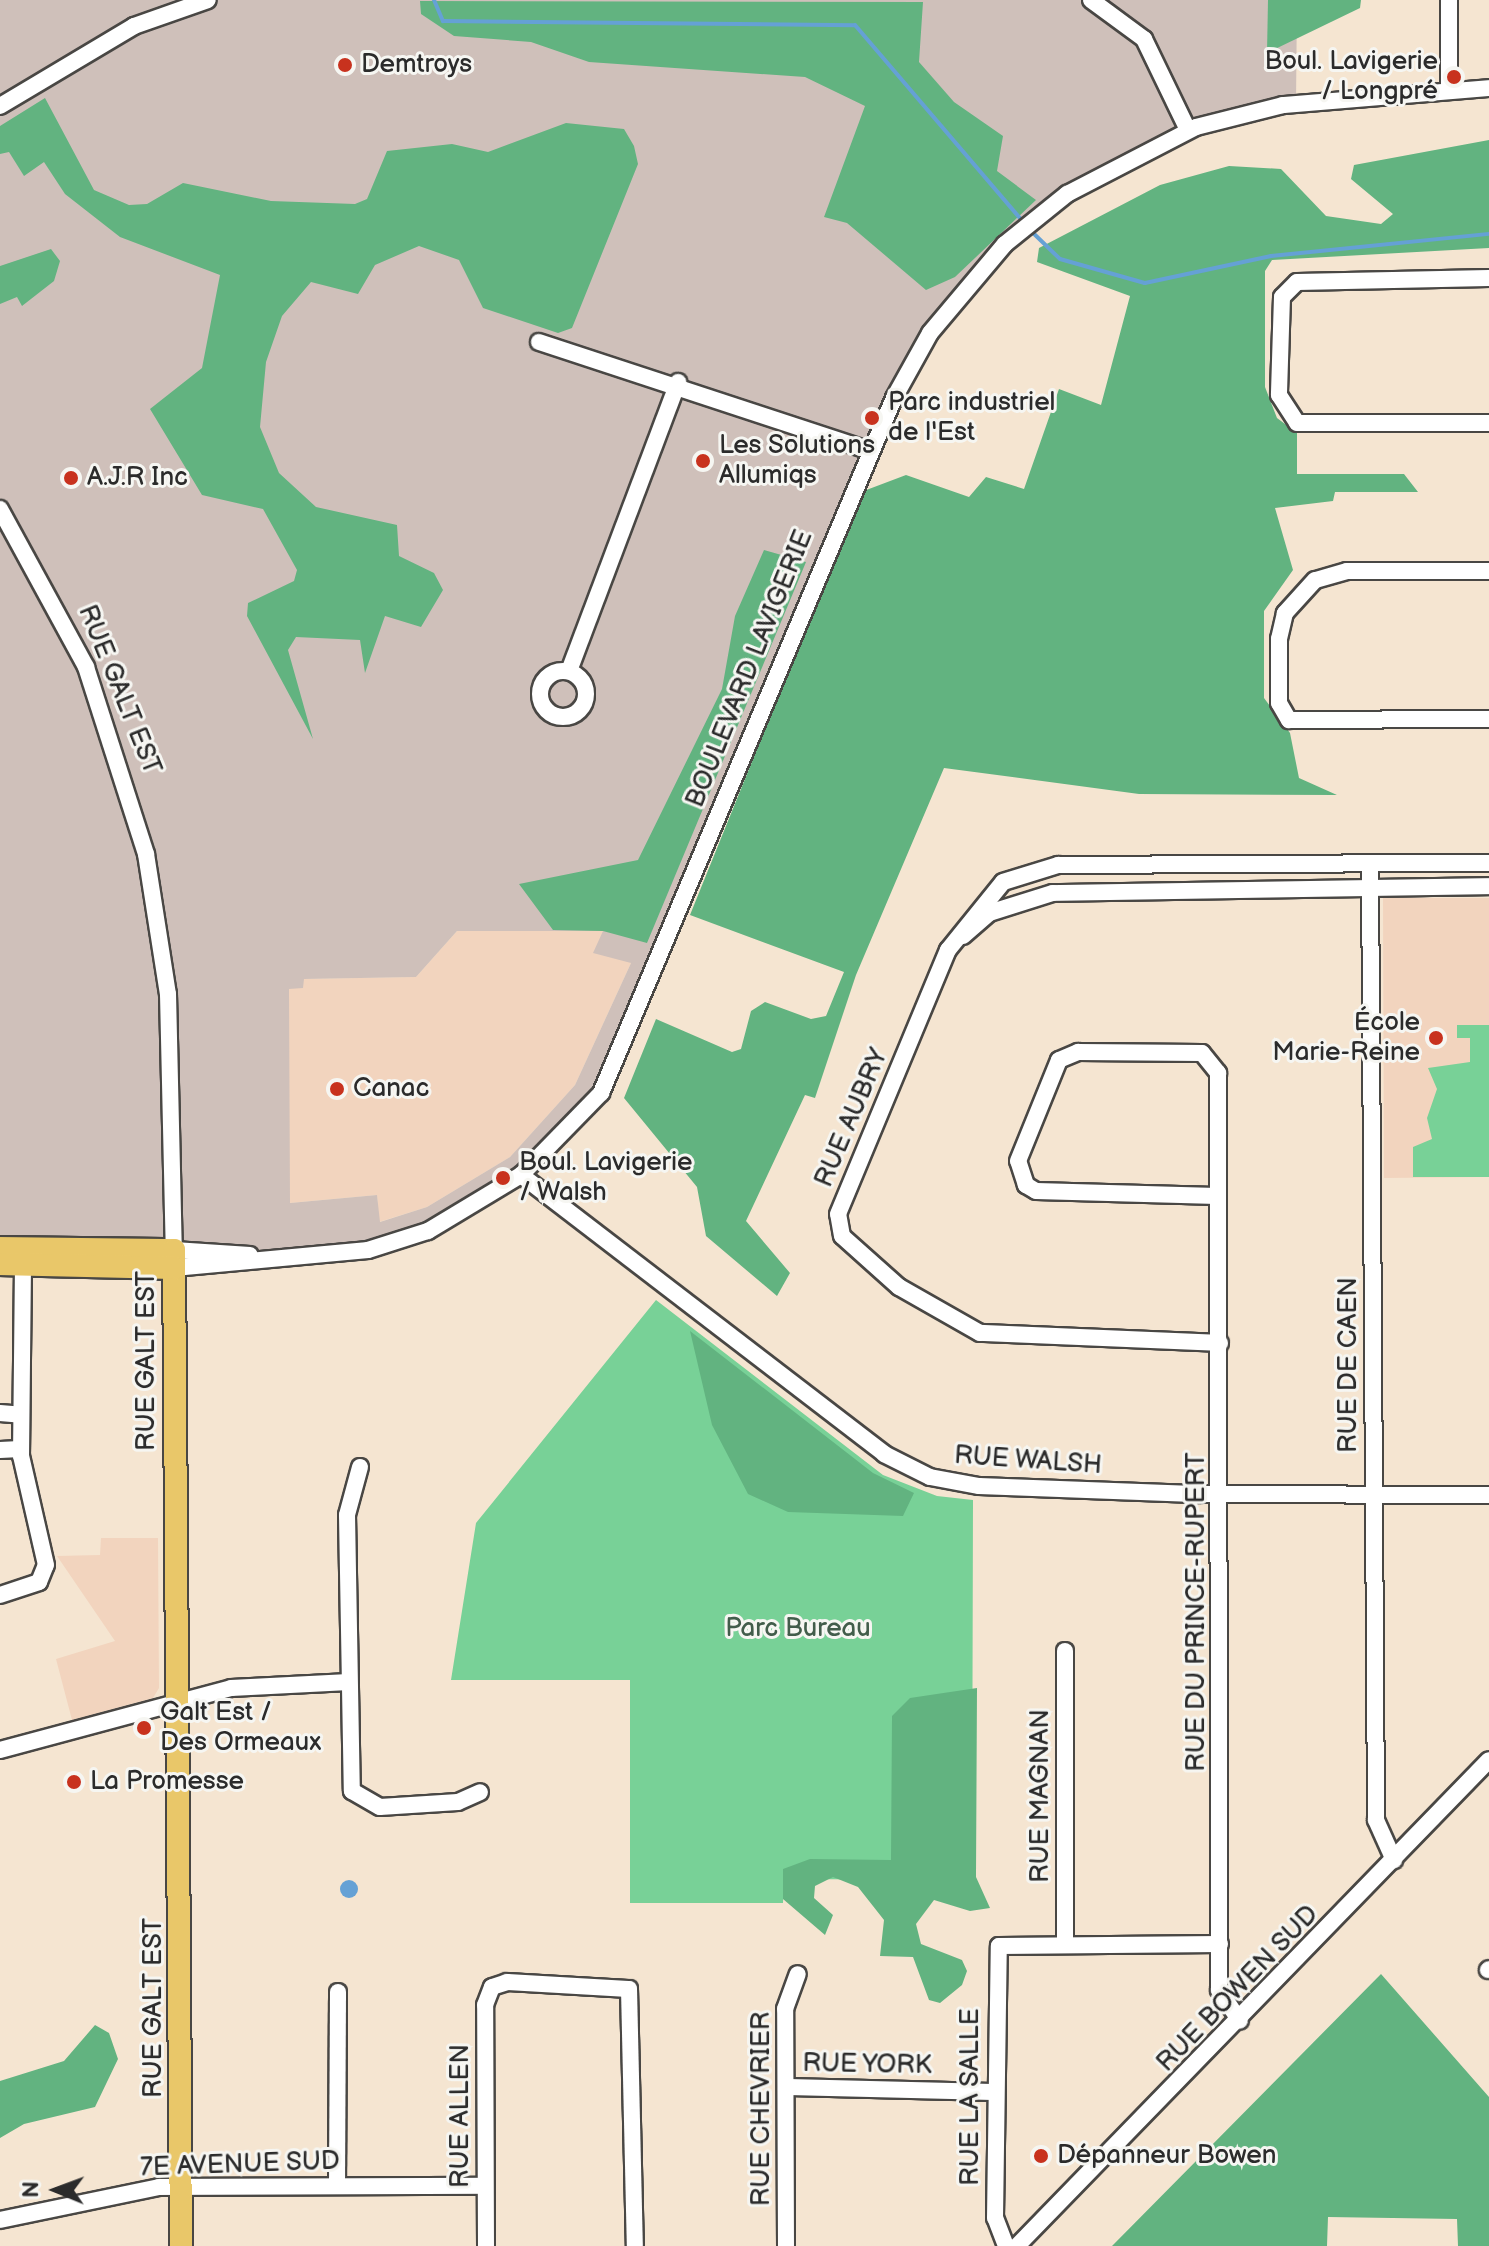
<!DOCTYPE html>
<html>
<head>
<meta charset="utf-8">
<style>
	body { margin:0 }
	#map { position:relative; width:1489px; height:2246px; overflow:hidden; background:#f5e5d1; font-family:"Balsamiq Sans",sans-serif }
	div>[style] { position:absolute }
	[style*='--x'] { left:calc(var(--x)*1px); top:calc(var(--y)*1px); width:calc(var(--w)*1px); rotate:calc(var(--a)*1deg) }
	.built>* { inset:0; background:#f2d4be }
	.industrial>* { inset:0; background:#cfc0ba }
	.green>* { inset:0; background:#78d197 }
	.forest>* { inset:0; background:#62b380 }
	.water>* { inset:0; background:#65a1d5 }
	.round { border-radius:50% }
	.stream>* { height:4px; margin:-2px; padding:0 2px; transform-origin:2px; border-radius:2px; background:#65a1d5 }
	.roads { filter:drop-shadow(2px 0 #494744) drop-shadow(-2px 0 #494744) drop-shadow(0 2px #494744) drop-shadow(0 -2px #494744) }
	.minor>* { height:16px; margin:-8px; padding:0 8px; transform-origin:8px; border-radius:8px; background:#fff }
	.minor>.ring { margin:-8px; padding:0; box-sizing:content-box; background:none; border:16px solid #fff; border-radius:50% }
	.major>* { height:22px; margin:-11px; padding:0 11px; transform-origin:11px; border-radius:11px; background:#e9c769 }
	.dots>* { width:22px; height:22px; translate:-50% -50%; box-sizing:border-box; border:4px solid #f6f6f2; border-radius:50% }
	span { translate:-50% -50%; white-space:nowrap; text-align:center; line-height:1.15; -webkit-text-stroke:6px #f6f6f2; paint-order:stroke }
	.poi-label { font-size:26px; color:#2b2b2b }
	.right { translate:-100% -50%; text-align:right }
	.left { translate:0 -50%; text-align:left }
	.street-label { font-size:26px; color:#2b2b2b }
	.park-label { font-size:26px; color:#425d4b }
	.north { position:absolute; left:16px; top:2150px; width:80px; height:80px; -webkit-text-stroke:6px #f6f6f2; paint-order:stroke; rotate:271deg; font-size:22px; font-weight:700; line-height:32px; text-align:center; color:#2b2b2b }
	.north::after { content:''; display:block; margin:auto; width:28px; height:36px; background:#2b2b2b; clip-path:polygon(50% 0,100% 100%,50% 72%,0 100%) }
</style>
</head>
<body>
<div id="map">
	<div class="built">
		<div style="clip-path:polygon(1383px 898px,1489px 898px,1489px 1177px,1384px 1178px)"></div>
		<div style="clip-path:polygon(457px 931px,603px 931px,631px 963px,575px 1085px,510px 1157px,427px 1207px,379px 1222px,377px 1195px,289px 1203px,289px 988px,303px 988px,303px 979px,416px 977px)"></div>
		<div style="clip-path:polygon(101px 1538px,158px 1538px,159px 1688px,153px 1698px,72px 1720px,56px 1659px,115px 1641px,57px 1556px,100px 1555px)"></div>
	</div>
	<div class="industrial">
		<div style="clip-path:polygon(evenodd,0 0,1297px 0,1296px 104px,1219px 120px,1049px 207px,930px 333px,632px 1035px,558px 1143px,397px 1242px,205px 1259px,0 1258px,0 0,457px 931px,603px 931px,593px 953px,631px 963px,575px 1085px,510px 1157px,427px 1207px,380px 1222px,377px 1195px,290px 1203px,289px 989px,303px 988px,304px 979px,416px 977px,457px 931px)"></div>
	</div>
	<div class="green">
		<div style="clip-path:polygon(1457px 1025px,1489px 1025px,1489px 1177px,1413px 1177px,1413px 1147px,1432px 1139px,1427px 1118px,1437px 1089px,1428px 1068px,1470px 1062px,1470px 1038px,1457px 1038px)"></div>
		<div style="clip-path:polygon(656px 1300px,883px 1475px,937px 1496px,973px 1500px,972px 1880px,784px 1879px,783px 1903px,630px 1903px,630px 1680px,451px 1680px,476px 1523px)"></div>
	</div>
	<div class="forest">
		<div style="clip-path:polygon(1268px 0,1361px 0,1360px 8px,1267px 53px)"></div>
		<div style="clip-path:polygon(420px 1px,923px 2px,919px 62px,954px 102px,1003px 136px,997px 171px,1036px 200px,955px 277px,926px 290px,847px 223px,824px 217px,865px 106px,805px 77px,589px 62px,531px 42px,454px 36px,421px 14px)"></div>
		<div style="clip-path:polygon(45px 98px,94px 190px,129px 205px,147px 204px,183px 183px,271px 201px,355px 204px,367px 199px,387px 151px,452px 144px,488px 152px,566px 123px,624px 129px,634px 146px,638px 164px,572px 328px,558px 333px,483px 308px,459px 260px,419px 246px,375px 265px,358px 294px,311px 282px,282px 316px,266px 362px,260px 427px,279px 473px,316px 507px,397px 525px,399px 556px,434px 573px,443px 590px,421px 627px,385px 616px,365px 673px,360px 640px,296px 637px,288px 650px,313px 739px,247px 616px,248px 603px,294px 581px,297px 570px,263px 509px,202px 495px,150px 409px,202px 368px,220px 275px,120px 237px,65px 194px,44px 162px,24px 176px,9px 152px,0 154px,0 126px)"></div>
		<div style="clip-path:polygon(1489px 140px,1489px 248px,1272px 260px,1265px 271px,1265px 387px,1277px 418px,1297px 433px,1297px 474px,1404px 474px,1418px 492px,1335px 492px,1333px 501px,1275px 508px,1293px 570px,1264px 611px,1264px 698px,1290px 733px,1299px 778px,1337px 795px,1139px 794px,944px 768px,856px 975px,815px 1098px,805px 1095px,746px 1221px,790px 1273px,777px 1296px,706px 1236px,697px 1187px,624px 1098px,656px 1019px,732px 1052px,741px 1049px,751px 1011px,765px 1002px,811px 1019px,826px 1016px,844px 972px,690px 915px,861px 492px,906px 475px,969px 497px,986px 477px,1024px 489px,1059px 389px,1101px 405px,1130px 296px,1037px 262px,1039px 248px,1160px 185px,1229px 166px,1281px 169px,1326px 216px,1381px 224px,1393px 214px,1351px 179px,1354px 165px)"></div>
		<div style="clip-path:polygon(51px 249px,60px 261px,54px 281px,22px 306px,17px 297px,0 304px,0 266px)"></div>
		<div style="clip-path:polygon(764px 550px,806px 562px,647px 943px,603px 931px,553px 930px,519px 884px,638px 860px,722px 689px,735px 616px)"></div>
		<div style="clip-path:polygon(690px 1331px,873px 1473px,914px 1493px,903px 1516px,788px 1512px,748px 1494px,712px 1425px)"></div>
		<div style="clip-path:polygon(977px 1688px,976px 1877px,990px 1908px,970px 1911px,934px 1900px,916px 1924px,921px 1944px,962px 1960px,967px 1971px,962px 1985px,940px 2003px,929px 2000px,913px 1957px,880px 1956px,884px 1920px,858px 1887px,833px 1877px,815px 1886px,814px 1898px,833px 1915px,825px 1935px,783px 1899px,783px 1869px,810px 1859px,891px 1860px,892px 1716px,910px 1698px)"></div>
		<div style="clip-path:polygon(1381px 1974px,1489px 2097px,1489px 2246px,1458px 2246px,1457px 2219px,1328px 2217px,1327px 2246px,1112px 2246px)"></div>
		<div style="clip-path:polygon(95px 2025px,109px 2033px,118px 2059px,95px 2107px,24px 2124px,0 2138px,0 2081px,64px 2061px)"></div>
	</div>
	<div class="water">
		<div class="round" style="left:340px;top:1880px;width:18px;height:18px"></div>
	</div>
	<div class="stream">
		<div style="--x:434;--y:0;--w:23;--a:67"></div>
		<div style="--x:443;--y:21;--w:412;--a:0.6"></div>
		<div style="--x:855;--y:25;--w:259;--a:49.5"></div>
		<div style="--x:1029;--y:229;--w:43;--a:44.1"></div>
		<div style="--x:1060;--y:259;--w:88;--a:15.8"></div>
		<div style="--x:1145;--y:283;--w:129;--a:-12.1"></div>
		<div style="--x:1271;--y:256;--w:219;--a:-5.8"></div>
	</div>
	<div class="roads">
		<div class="minor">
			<div style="--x:1091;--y:0;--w:66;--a:36.3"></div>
			<div style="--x:1144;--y:39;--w:101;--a:64.2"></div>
			<div style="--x:1449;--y:0;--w:91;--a:90"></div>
			<div style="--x:0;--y:106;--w:156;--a:-30.8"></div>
			<div style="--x:134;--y:26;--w:78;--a:-19.4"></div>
			<div style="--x:1489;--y:278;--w:192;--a:178.8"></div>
			<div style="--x:1297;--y:282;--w:21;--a:135"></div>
			<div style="--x:1282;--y:297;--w:98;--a:91.8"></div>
			<div style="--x:1279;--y:395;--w:33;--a:57"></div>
			<div style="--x:1297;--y:423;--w:192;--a:0"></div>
			<div style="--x:539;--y:342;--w:348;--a:18.2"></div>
			<div style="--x:0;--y:509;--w:180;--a:61.4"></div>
			<div style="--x:86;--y:667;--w:196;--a:72.2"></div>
			<div style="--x:146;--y:854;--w:142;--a:81.1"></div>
			<div style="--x:168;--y:994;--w:256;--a:88.7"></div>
			<div style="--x:174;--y:1250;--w:76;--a:3.8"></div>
			<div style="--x:1489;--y:571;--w:142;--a:180"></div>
			<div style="--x:1347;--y:571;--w:33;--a:164"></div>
			<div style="--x:1315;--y:580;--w:45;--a:132.3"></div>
			<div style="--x:1285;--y:613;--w:27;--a:103"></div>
			<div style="--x:1279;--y:639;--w:64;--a:90"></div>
			<div style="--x:1279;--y:703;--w:20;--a:60"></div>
			<div style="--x:1289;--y:720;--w:200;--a:-0.3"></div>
			<div style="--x:569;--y:671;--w:309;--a:-69.3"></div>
			<div class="ring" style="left:540px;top:671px;width:30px;height:30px"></div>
			<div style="--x:1370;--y:864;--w:956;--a:89.64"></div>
			<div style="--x:1376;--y:1820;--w:44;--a:65.8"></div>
			<div style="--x:963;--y:936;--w:35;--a:-41"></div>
			<div style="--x:989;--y:913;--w:67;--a:-17.4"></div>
			<div style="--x:1053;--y:893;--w:436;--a:-0.9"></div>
			<div style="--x:521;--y:1175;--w:458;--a:37.5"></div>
			<div style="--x:884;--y:1454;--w:51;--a:26.6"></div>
			<div style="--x:930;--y:1477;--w:50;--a:10.4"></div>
			<div style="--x:979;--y:1486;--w:222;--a:2.1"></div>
			<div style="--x:1201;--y:1494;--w:288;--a:0.2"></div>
			<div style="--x:1217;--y:1196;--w:181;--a:-178.4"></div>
			<div style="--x:1036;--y:1191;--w:12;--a:-149"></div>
			<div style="--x:1026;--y:1185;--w:25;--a:-108"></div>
			<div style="--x:1018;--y:1161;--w:109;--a:-67.9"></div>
			<div style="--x:1059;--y:1060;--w:21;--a:-23"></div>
			<div style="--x:1078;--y:1052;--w:124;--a:0.5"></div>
			<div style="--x:1202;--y:1053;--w:26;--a:51"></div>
			<div style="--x:1218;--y:1073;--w:917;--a:89.94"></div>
			<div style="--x:1219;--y:1990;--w:37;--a:56"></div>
			<div style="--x:174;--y:1268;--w:195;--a:-5.3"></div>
			<div style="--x:368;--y:1250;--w:63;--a:-17.6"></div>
			<div style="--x:428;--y:1231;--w:109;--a:-31.1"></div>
			<div style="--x:521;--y:1175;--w:115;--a:-45.7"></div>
			<div style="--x:601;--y:1093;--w:754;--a:-67.14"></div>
			<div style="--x:894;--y:398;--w:74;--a:-61"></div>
			<div style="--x:930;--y:333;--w:116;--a:-49.9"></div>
			<div style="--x:1005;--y:244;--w:80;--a:-38.9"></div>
			<div style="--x:1067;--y:194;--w:145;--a:-27.4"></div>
			<div style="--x:1196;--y:127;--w:90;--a:-14.2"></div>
			<div style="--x:1283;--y:105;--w:207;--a:-4.7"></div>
			<div style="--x:1220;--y:1343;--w:240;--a:-177.6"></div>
			<div style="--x:980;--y:1333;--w:93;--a:-150.4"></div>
			<div style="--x:899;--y:1287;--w:76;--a:-138.2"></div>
			<div style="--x:842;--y:1236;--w:22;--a:-100"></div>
			<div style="--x:838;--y:1214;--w:286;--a:-67.4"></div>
			<div style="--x:948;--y:950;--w:87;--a:-51"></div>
			<div style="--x:1003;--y:882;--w:58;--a:-17.2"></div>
			<div style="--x:1058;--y:865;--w:431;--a:-0.3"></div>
			<div style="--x:0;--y:1413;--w:21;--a:5"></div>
			<div style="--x:0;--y:1450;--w:20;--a:-3"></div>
			<div style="--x:360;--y:1467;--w:50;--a:105.2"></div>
			<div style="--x:347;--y:1515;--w:276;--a:89"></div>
			<div style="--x:352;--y:1791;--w:32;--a:30"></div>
			<div style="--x:380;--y:1807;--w:78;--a:-3.7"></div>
			<div style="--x:458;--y:1802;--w:24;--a:-24"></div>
			<div style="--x:0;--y:1595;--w:41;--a:-18.4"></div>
			<div style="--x:39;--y:1582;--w:18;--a:-68"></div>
			<div style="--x:46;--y:1565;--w:112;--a:-102.9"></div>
			<div style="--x:21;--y:1456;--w:201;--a:-89.4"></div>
			<div style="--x:0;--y:1750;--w:239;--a:-15"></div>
			<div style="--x:231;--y:1688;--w:118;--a:-2.9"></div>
			<div style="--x:1065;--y:1942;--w:291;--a:-90"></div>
			<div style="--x:1488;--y:1970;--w:1;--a:-45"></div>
			<div style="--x:786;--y:2087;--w:209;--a:1.4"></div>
			<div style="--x:337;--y:2186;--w:194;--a:-89.7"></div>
			<div style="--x:0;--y:2220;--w:162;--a:-11.7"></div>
			<div style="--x:159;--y:2187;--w:326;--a:-0.2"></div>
			<div style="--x:486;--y:2246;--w:241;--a:-90.2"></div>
			<div style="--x:485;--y:2005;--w:19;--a:-69"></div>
			<div style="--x:492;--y:1987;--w:16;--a:-18"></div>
			<div style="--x:507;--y:1982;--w:122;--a:3.3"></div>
			<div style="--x:629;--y:1989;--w:257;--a:88.7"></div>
			<div style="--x:786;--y:2246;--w:237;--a:-90.2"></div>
			<div style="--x:785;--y:2009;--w:37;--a:-70"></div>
			<div style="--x:1006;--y:2246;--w:30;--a:-111"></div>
			<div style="--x:995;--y:2218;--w:272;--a:-89.2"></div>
			<div style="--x:999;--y:1946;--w:221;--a:-0.5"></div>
			<div style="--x:1017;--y:2246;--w:677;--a:-45.84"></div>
		</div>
		<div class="major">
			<div style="--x:0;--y:1248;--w:174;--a:0.7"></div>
			<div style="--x:174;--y:1250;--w:996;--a:89.6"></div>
			<div style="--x:0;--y:1264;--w:174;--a:1.3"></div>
		</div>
	</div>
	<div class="dots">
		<div style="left:345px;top:65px;background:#c8321e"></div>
		<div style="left:1454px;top:77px;background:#c8321e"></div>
		<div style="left:872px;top:418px;background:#c8321e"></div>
		<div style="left:703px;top:461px;background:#c8321e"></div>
		<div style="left:71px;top:478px;background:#c8321e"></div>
		<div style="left:1436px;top:1038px;background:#c8321e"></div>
		<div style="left:337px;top:1089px;background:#c8321e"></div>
		<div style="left:503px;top:1178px;background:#c8321e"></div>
		<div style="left:144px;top:1728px;background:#c8321e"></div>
		<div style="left:74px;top:1782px;background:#c8321e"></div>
		<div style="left:1041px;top:2156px;background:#c8321e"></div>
	</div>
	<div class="poi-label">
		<span class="right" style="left:1438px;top:77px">Boul. Lavigerie<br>/ Longpré</span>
		<span class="left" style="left:361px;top:65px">Demtroys</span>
		<span class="left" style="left:888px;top:418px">Parc industriel<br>de l'Est</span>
		<span class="left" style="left:719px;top:461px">Les Solutions<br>Allumiqs</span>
		<span class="left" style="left:87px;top:478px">A.J.R Inc</span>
		<span class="right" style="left:1420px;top:1038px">École<br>Marie-Reine</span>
		<span class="left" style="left:353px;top:1089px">Canac</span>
		<span class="left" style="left:519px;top:1178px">Boul. Lavigerie<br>/ Walsh</span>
		<span class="left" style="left:160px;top:1728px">Galt Est /<br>Des Ormeaux</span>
		<span class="left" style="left:90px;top:1782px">La Promesse</span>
		<span class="left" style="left:1057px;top:2156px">Dépanneur Bowen</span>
	</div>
	<div class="street-label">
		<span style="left:750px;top:669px;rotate:-68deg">BOULEVARD LAVIGERIE</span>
		<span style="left:119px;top:690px;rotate:68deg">RUE GALT EST</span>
		<span style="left:852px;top:1118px;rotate:-67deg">RUE AUBRY</span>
		<span style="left:147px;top:1361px;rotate:-90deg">RUE GALT EST</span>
		<span style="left:1349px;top:1365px;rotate:-90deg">RUE DE CAEN</span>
		<span style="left:1028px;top:1461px;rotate:4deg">RUE WALSH</span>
		<span style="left:1197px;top:1612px;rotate:-90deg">RUE DU PRINCE-RUPERT</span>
		<span style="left:1041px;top:1796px;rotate:-90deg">RUE MAGNAN</span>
		<span style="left:1238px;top:1989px;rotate:-46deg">RUE BOWEN SUD</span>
		<span style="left:154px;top:2008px;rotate:-90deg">RUE GALT EST</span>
		<span style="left:867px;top:2065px;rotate:1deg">RUE YORK</span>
		<span style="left:971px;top:2097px;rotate:-90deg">RUE LA SALLE</span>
		<span style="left:762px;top:2109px;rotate:-90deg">RUE CHEVRIER</span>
		<span style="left:461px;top:2116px;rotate:-90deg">RUE ALLEN</span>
		<span style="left:240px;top:2165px;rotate:-2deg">7E AVENUE SUD</span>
	</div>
	<div class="park-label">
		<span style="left:798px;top:1629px">Parc Bureau</span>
	</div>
	<div class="north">N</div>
</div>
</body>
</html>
